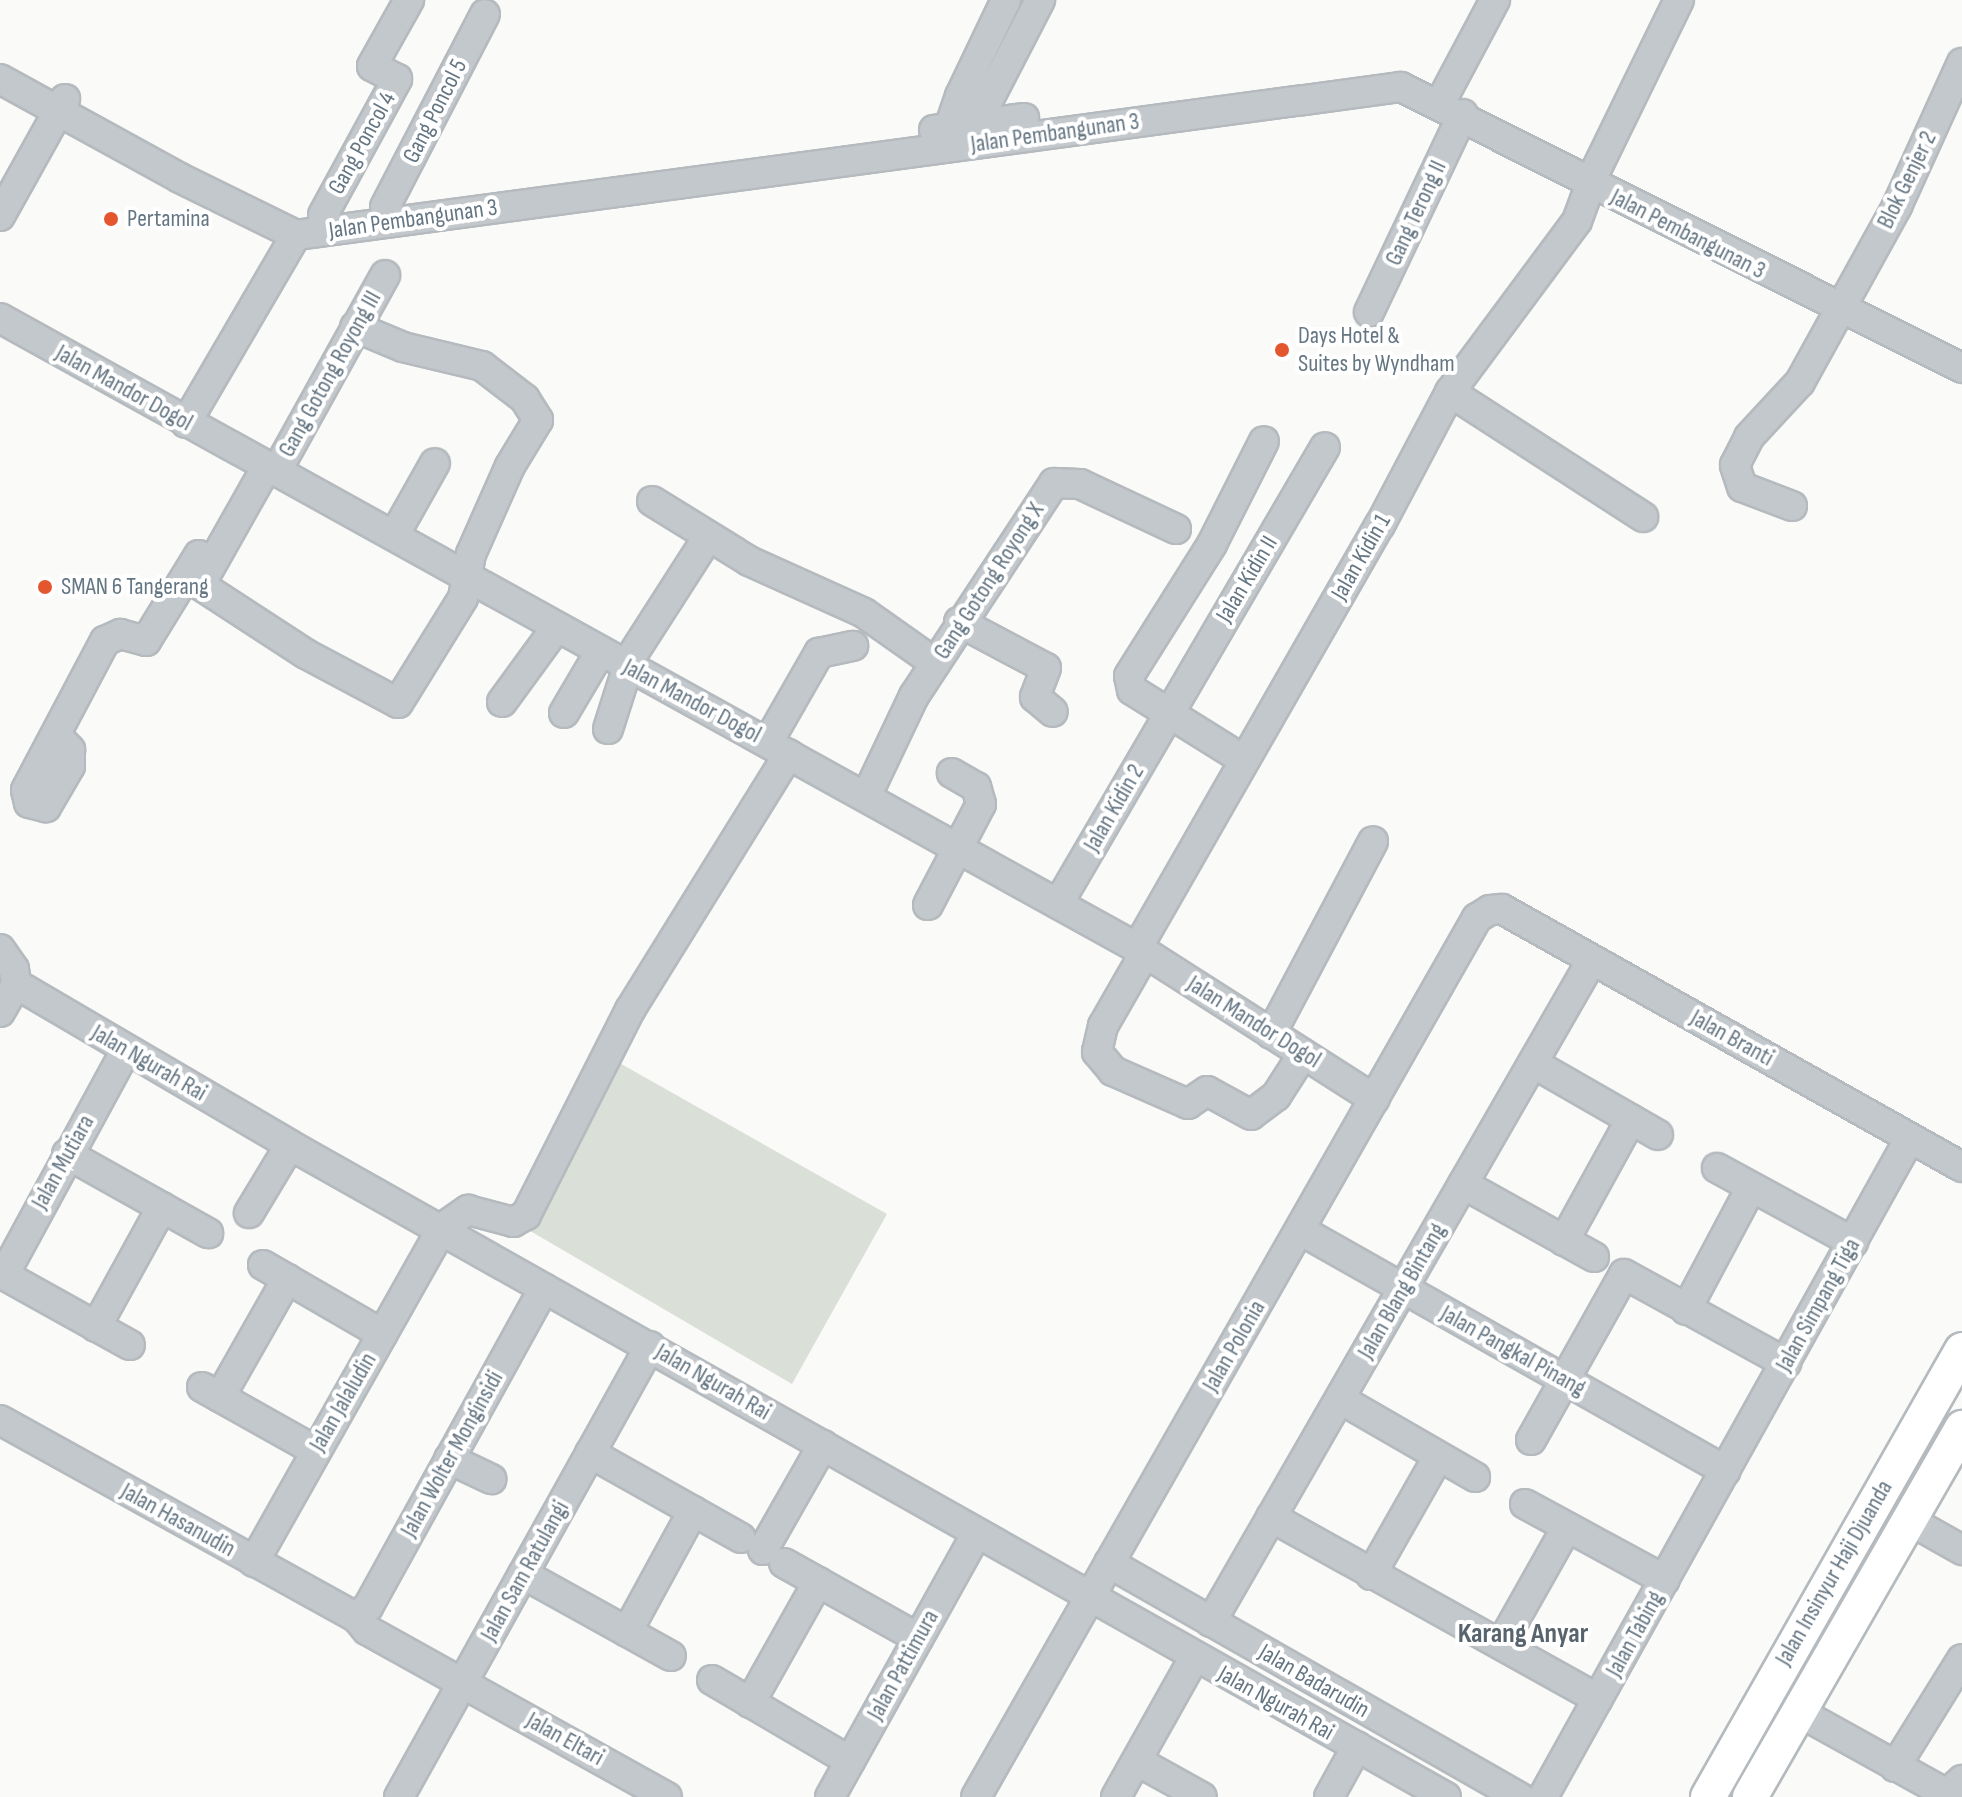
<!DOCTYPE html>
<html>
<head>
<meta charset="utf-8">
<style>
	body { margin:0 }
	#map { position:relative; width:1962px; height:1797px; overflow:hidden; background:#fafaf8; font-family:"Sofia Sans Condensed",sans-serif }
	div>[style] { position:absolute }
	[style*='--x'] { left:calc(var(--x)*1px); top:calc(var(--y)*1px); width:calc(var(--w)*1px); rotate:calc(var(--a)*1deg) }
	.green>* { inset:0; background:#dadfd7 }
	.roads { filter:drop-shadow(2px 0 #b5babe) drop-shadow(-2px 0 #b5babe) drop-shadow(0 2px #b5babe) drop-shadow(0 -2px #b5babe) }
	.minor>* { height:28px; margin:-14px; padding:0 14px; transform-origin:14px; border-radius:14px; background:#c3c8cc }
	.major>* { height:34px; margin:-17px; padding:0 17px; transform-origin:17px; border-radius:17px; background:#fff }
	.dots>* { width:22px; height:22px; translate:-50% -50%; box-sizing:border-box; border:4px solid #fff; border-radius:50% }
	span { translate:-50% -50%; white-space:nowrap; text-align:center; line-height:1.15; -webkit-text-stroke:8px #fff; paint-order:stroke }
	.street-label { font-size:24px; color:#657683 }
	.poi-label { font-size:24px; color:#657683 }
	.left { translate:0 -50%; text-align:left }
	.quarter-label { font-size:28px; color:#57646e; font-weight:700 }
</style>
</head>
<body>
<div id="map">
	<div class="green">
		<div style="clip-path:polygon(607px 1056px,887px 1214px,792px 1384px,508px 1218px)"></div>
	</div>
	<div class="roads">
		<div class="minor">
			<div style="--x:0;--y:79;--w:205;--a:28.8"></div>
			<div style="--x:180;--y:178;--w:129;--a:26.2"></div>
			<div style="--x:296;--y:235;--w:1115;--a:-7.63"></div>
			<div style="--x:1401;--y:87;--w:627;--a:26.61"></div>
			<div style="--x:1446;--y:92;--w:104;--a:-62"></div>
			<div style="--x:934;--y:130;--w:91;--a:-7.6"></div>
			<div style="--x:976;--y:136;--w:12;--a:-90"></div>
			<div style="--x:976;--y:124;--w:140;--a:-62.7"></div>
			<div style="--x:950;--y:143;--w:15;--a:-94"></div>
			<div style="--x:949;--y:128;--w:34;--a:-71"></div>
			<div style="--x:960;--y:96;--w:106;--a:-64.4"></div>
			<div style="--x:385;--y:207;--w:217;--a:-62.6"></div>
			<div style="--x:323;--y:215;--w:155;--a:-61.4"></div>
			<div style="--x:397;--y:79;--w:28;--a:-153"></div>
			<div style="--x:372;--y:66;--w:76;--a:-60.7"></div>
			<div style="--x:0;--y:216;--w:134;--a:-60.9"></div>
			<div style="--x:1369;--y:312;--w:219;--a:-64.6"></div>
			<div style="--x:0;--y:318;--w:1304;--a:28.98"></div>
			<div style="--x:1141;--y:950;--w:277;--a:32.6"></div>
			<div style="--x:1450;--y:392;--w:230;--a:32.9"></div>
			<div style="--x:186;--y:423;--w:218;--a:-59.7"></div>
			<div style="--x:266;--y:468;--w:134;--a:119.4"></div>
			<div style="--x:200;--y:585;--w:126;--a:33.1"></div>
			<div style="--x:306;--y:654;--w:104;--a:28"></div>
			<div style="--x:398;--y:703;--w:123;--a:-58.2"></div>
			<div style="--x:463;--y:598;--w:45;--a:-79.7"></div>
			<div style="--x:471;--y:554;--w:96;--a:-66.1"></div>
			<div style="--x:510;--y:466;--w:54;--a:-58.7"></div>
			<div style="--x:538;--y:420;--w:25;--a:-122"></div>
			<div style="--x:525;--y:399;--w:54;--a:-142.5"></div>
			<div style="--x:482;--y:366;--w:81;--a:-166.5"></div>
			<div style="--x:403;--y:347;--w:52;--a:-157.4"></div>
			<div style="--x:276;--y:472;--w:225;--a:-61"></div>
			<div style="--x:652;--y:501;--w:114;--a:31.7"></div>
			<div style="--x:749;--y:561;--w:126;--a:24.3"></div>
			<div style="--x:864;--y:613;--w:87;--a:35.2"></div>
			<div style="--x:1792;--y:506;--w:53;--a:-159.2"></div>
			<div style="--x:1742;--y:487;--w:23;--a:-108"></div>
			<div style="--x:1735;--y:465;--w:31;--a:-63"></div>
			<div style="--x:1749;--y:437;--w:75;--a:-47.2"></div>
			<div style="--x:1800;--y:382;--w:201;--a:-61.1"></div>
			<div style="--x:1897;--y:206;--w:157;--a:-65.6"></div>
			<div style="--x:395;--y:534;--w:81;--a:-60.6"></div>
			<div style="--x:959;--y:622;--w:98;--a:27.9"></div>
			<div style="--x:1046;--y:668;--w:31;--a:111"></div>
			<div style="--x:1035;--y:697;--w:23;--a:40"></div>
			<div style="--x:502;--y:702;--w:92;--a:-53.9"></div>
			<div style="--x:564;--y:713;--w:71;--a:-59.5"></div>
			<div style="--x:608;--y:729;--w:76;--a:-72.3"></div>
			<div style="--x:631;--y:657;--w:143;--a:-57.3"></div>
			<div style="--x:58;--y:737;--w:18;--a:47"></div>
			<div style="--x:70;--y:750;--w:16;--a:90"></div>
			<div style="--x:70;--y:766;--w:48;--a:120.3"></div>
			<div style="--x:46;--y:807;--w:17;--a:-167"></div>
			<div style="--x:29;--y:803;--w:13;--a:-103"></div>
			<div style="--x:26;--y:790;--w:169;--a:-62.1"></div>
			<div style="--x:105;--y:641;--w:17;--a:-25"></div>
			<div style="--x:120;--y:634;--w:27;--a:15"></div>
			<div style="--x:146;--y:641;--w:101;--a:-58.4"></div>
			<div style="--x:768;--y:742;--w:103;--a:-60.2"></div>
			<div style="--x:819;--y:653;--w:35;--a:-12"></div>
			<div style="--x:1244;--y:760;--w:132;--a:-148"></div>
			<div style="--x:1132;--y:690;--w:14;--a:-102"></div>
			<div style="--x:1129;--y:676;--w:156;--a:-57.8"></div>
			<div style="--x:1212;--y:544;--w:115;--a:-63.2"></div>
			<div style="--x:866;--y:797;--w:112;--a:-64.6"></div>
			<div style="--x:914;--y:696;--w:255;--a:-56.7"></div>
			<div style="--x:1054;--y:483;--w:26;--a:2"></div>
			<div style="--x:1080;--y:484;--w:106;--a:25.1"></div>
			<div style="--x:1058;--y:904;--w:529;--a:-59.7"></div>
			<div style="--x:928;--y:905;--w:114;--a:-62.3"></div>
			<div style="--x:981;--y:804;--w:18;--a:-106"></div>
			<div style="--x:976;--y:787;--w:28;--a:-150"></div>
			<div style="--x:0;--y:949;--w:24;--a:55"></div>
			<div style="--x:14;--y:969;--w:15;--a:82"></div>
			<div style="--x:16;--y:984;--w:318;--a:30.4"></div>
			<div style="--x:290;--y:1145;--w:1327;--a:29.42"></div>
			<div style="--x:0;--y:1012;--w:32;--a:-60"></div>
			<div style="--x:1271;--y:1034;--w:218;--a:-62.1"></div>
			<div style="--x:126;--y:1050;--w:256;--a:118.5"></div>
			<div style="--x:4;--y:1275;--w:144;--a:29.1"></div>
			<div style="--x:1303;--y:1054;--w:50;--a:122.7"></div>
			<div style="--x:1276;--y:1096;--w:31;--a:143"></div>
			<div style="--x:1251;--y:1115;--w:50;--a:-151.4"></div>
			<div style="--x:1207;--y:1091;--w:23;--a:146"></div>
			<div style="--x:1188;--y:1104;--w:82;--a:-156.3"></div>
			<div style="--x:1113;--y:1071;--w:25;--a:-130"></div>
			<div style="--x:1097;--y:1052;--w:27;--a:-77"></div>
			<div style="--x:1103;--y:1026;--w:70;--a:-60.2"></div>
			<div style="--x:1138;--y:965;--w:27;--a:-80"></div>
			<div style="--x:1143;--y:938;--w:476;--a:-60.2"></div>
			<div style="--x:1380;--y:525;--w:150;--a:-62.2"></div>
			<div style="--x:1450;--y:392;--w:213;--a:-53.4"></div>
			<div style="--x:1577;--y:221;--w:52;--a:-69.8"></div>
			<div style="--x:1595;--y:172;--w:191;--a:-64"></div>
			<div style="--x:1533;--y:1063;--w:144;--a:29.9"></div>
			<div style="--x:67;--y:1154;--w:162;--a:29.3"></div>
			<div style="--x:1717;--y:1168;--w:155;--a:28.6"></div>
			<div style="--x:1463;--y:1184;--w:150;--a:29.1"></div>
			<div style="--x:249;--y:1213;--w:79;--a:-58.9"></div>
			<div style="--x:1300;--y:1230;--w:489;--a:29.5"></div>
			<div style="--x:1564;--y:1241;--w:139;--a:-61.2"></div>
			<div style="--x:263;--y:1265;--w:138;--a:30.1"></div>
			<div style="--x:1686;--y:1310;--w:138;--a:-62"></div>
			<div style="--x:96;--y:1327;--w:137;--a:-61.2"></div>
			<div style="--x:202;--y:1387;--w:131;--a:29.3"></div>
			<div style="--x:220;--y:1397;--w:136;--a:-60.4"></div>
			<div style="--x:1340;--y:1399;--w:156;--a:30"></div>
			<div style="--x:0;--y:1420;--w:407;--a:29"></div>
			<div style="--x:1531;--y:1440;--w:190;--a:-60.7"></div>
			<div style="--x:1624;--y:1274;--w:185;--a:28.8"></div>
			<div style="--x:590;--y:1453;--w:173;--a:29.4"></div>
			<div style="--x:449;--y:1459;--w:47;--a:25.5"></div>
			<div style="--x:1525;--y:1504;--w:159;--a:28.5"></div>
			<div style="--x:1271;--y:1517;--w:374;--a:29.1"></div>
			<div style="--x:1909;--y:1520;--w:61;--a:29.5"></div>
			<div style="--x:763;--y:1550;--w:121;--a:-60.3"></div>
			<div style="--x:254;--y:1562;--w:383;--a:-60.6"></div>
			<div style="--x:442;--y:1228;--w:32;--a:-35"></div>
			<div style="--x:468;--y:1210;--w:47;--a:14.9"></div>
			<div style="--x:513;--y:1222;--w:15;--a:-28"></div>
			<div style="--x:526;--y:1215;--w:230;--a:-63.1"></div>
			<div style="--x:630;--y:1010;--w:301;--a:-58.2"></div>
			<div style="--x:784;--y:1563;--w:154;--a:29.2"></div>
			<div style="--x:1109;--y:1563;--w:473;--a:29.7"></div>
			<div style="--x:523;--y:1574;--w:169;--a:29"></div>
			<div style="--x:1371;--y:1575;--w:136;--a:-60.4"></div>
			<div style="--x:356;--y:1617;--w:16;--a:-40"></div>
			<div style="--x:368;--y:1607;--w:364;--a:-61.1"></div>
			<div style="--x:356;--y:1617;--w:17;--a:50"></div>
			<div style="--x:367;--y:1630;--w:343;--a:29.1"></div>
			<div style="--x:1211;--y:1622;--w:764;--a:-60.08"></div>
			<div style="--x:627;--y:1632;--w:138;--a:-61.4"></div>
			<div style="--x:1501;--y:1644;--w:134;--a:-60.6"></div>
			<div style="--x:712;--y:1680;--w:160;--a:30.4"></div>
			<div style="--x:750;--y:1703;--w:139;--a:-60.7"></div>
			<div style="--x:1799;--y:1712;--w:169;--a:29"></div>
			<div style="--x:1947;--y:1794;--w:21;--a:-43"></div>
			<div style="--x:1137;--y:1761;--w:74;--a:29"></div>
			<div style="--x:1895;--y:1767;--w:127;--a:-58.2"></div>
			<div style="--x:399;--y:1797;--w:516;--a:-60.9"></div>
			<div style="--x:830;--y:1797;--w:302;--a:-60.9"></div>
			<div style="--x:976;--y:1797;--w:1012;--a:-60.32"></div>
			<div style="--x:1477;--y:918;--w:15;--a:-32"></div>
			<div style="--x:1490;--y:910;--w:12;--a:-5"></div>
			<div style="--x:1502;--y:909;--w:527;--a:29.29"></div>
			<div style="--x:1116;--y:1797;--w:159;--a:-60.7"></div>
			<div style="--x:1329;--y:1797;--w:58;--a:-61.2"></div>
			<div style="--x:1543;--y:1797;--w:754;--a:-60.89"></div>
		</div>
		<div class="major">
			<div style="--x:1708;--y:1797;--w:514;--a:-60.39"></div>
			<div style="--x:1750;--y:1797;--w:426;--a:-60.1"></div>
		</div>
	</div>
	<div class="dots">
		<div style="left:111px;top:219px;background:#e4572e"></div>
		<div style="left:1282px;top:350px;background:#e4572e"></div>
		<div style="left:45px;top:587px;background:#e4572e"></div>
	</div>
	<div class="street-label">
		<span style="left:435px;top:111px;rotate:-63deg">Gang Poncol 5</span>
		<span style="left:1055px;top:133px;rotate:-8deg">Jalan Pembangunan 3</span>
		<span style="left:362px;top:143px;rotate:-61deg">Gang Poncol 4</span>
		<span style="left:1907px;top:180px;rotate:-64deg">Blok Genjer 2</span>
		<span style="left:1416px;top:213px;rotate:-65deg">Gang Terong II</span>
		<span style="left:413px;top:219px;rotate:-8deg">Jalan Pembangunan 3</span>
		<span style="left:1688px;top:234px;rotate:27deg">Jalan Pembangunan 3</span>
		<span style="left:330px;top:374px;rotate:-61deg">Gang Gotong Royong III</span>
		<span style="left:124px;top:388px;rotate:29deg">Jalan Mandor Dogol</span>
		<span style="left:1361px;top:557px;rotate:-60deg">Jalan Kidin 1</span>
		<span style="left:1247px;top:579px;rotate:-59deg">Jalan Kidin II</span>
		<span style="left:989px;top:581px;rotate:-57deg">Gang Gotong Royong X</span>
		<span style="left:692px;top:701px;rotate:28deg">Jalan Mandor Dogol</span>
		<span style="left:1114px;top:808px;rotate:-60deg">Jalan Kidin 2</span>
		<span style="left:1254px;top:1022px;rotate:32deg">Jalan Mandor Dogol</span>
		<span style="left:1732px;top:1038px;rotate:29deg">Jalan Branti</span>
		<span style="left:149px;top:1063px;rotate:30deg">Jalan Ngurah Rai</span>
		<span style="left:63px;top:1162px;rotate:-61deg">Jalan Mutiara</span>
		<span style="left:1402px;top:1291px;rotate:-60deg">Jalan Blang Bintang</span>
		<span style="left:1818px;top:1305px;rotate:-61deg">Jalan Simpang Tiga</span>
		<span style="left:1234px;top:1346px;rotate:-60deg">Jalan Polonia</span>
		<span style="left:1513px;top:1351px;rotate:29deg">Jalan Pangkal Pinang</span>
		<span style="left:713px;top:1382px;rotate:30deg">Jalan Ngurah Rai</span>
		<span style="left:343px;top:1402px;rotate:-60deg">Jalan Jalaludin</span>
		<span style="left:452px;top:1454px;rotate:-61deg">Jalan Wolter Monginsidi</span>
		<span style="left:178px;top:1520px;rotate:29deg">Jalan Hasanudin</span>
		<span style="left:525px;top:1571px;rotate:-61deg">Jalan Sam Ratulangi</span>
		<span style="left:1834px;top:1573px;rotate:-60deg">Jalan Insinyur Haji Djuanda</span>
		<span style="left:1635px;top:1634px;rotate:-61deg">Jalan Tabing</span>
		<span style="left:903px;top:1665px;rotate:-61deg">Jalan Pattimura</span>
		<span style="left:1314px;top:1681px;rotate:30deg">Jalan Badarudin</span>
		<span style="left:1276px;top:1703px;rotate:29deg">Jalan Ngurah Rai</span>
		<span style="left:565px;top:1739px;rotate:29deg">Jalan Eltari</span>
	</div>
	<div class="poi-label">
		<span class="left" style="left:127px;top:219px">Pertamina</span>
		<span class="left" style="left:1298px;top:350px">Days Hotel &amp;<br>Suites by Wyndham</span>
		<span class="left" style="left:61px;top:587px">SMAN 6 Tangerang</span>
	</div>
	<div class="quarter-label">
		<span style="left:1523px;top:1634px">Karang Anyar</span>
	</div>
</div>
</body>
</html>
